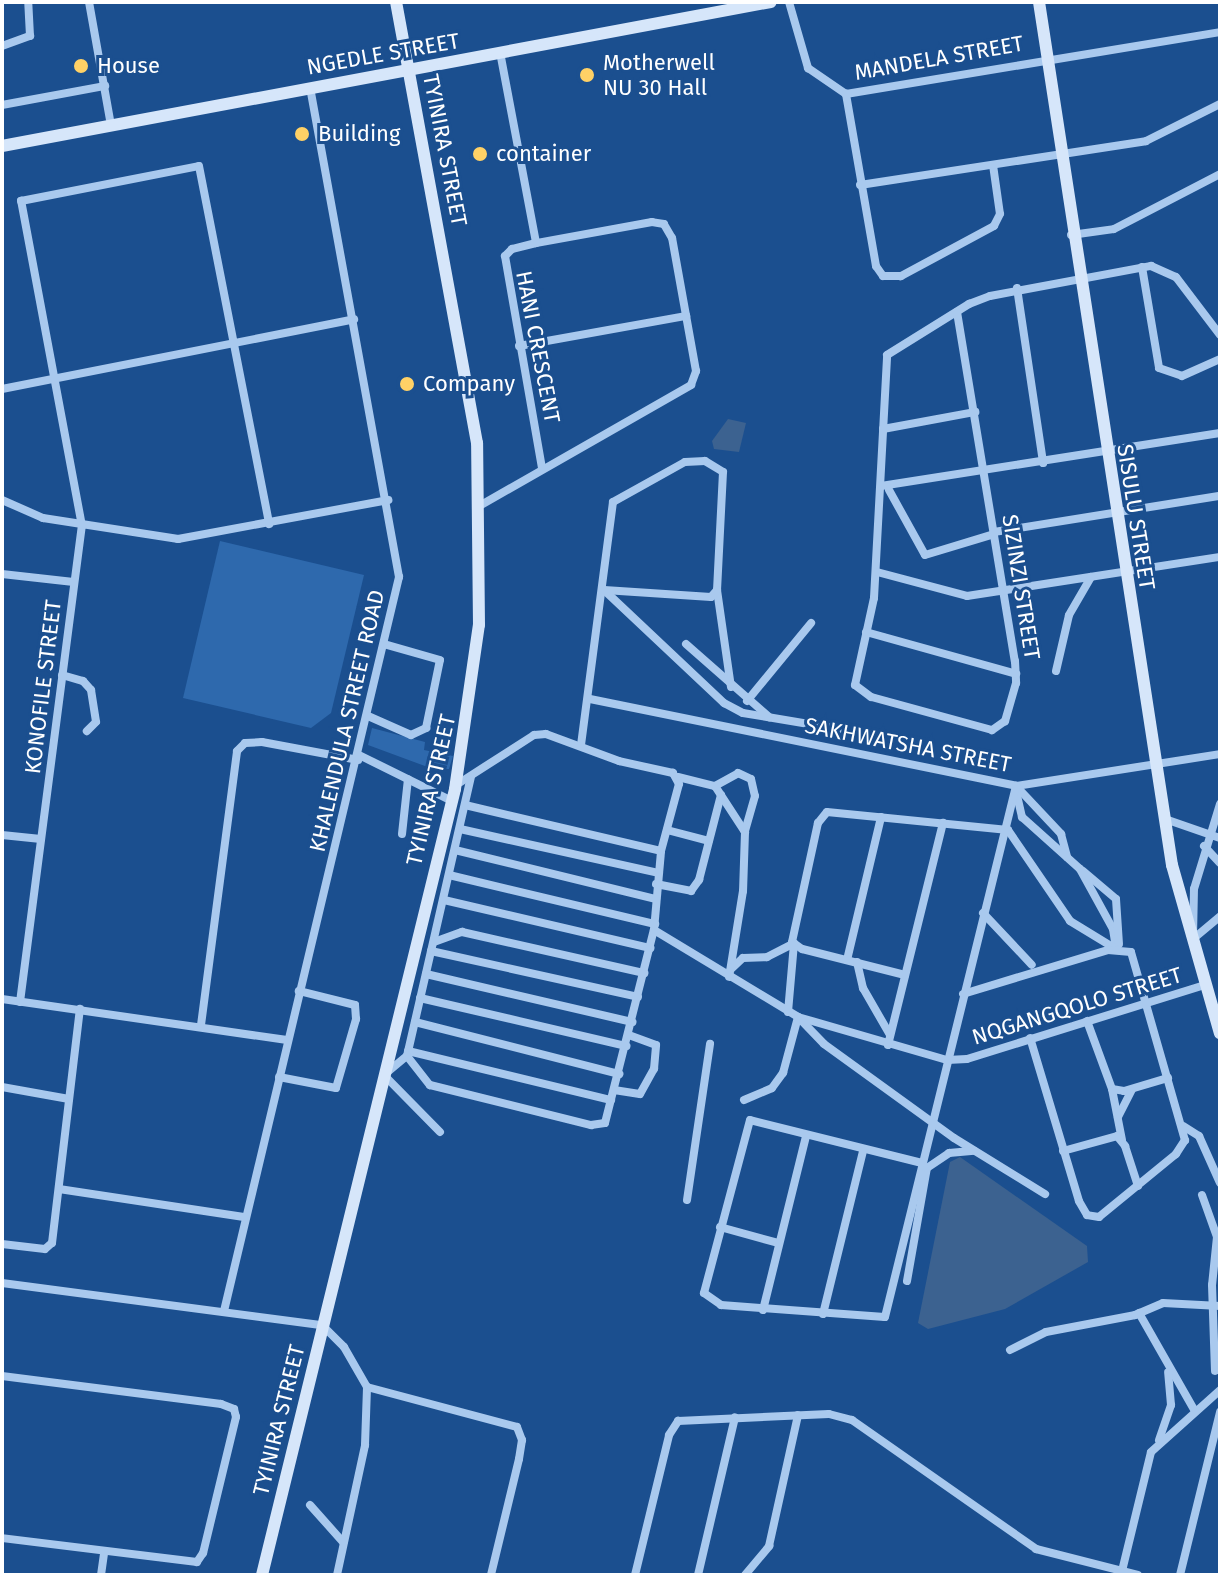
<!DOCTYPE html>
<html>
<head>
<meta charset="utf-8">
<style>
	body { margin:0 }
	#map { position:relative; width:1222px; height:1577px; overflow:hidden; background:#1b4f8f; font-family:"Fira Sans",sans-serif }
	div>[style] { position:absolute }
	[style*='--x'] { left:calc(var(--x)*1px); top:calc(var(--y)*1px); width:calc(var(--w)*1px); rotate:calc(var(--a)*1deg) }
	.green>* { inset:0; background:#2e69ad }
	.water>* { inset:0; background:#3c6290 }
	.street>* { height:8px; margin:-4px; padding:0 4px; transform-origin:4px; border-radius:4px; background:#a9c9ee }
	.secondary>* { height:12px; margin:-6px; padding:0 6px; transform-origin:6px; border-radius:6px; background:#d6e6fa }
	.dots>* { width:22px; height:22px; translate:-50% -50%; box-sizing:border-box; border:4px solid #1b4f8f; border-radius:50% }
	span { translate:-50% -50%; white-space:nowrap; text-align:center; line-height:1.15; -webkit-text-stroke:6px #1b4f8f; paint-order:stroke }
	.street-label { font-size:22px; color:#fff }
	.poi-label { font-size:22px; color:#fff }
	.left { translate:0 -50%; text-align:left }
	.frame { position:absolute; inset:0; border:4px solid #fff; pointer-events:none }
</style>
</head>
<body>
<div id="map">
	<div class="green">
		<div style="clip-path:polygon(220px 541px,364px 575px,331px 713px,311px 728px,183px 698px)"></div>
		<div style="clip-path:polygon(372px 728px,425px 742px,424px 750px,453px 756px,449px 769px,433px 769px,368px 745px)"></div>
	</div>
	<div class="water">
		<div style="clip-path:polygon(728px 419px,746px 423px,739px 452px,714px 449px,712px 441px)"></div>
		<div style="clip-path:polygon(960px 1157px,1087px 1246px,1088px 1262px,1005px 1309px,928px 1329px,918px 1323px,950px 1162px)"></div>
	</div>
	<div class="street">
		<div style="--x:89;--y:2;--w:125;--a:79.9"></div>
		<div style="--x:789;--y:2;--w:69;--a:73.9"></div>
		<div style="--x:808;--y:68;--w:46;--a:34.4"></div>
		<div style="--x:2;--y:46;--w:30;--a:-20"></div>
		<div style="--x:30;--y:36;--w:34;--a:-93"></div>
		<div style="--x:500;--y:52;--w:194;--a:79.3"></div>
		<div style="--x:2;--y:105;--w:105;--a:-10.5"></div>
		<div style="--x:993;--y:165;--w:49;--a:81.9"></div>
		<div style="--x:1000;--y:214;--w:13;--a:117"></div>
		<div style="--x:994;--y:226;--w:106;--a:151.7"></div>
		<div style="--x:901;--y:276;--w:18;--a:180"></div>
		<div style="--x:883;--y:276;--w:12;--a:-125"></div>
		<div style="--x:876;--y:266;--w:175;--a:-99.9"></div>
		<div style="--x:846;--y:94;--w:379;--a:-9.4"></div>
		<div style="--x:860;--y:185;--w:289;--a:-8.7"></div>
		<div style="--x:1146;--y:141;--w:83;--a:-26.6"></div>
		<div style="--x:1071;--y:235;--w:43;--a:-7.9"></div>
		<div style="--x:1114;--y:229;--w:119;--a:-27.4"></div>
		<div style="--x:1142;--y:267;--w:102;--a:80.4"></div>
		<div style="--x:1159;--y:368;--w:24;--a:19"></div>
		<div style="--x:1182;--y:376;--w:42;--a:-24.1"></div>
		<div style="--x:1017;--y:288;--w:177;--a:81.5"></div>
		<div style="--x:957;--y:312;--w:354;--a:80.6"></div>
		<div style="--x:1015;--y:661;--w:22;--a:87"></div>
		<div style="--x:1016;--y:683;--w:40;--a:106"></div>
		<div style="--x:1005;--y:721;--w:16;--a:145"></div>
		<div style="--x:992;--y:730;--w:125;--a:-164.7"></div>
		<div style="--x:871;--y:697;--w:20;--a:-143"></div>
		<div style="--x:855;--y:685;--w:89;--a:-77.7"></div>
		<div style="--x:874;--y:598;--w:243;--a:-86.9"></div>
		<div style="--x:887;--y:355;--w:97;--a:-31.9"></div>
		<div style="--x:969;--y:304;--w:22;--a:-21"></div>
		<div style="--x:990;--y:296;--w:164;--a:-10.6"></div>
		<div style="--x:1151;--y:266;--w:27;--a:24"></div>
		<div style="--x:1176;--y:277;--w:73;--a:52.8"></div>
		<div style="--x:519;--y:346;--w:170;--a:-10.2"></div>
		<div style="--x:2;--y:389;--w:359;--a:-11.2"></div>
		<div style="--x:883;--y:429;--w:94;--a:-10.5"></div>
		<div style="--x:881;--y:486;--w:343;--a:-8.9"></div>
		<div style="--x:889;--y:490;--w:74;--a:61"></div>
		<div style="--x:925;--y:555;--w:72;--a:-16.9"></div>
		<div style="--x:2;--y:500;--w:45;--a:23.7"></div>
		<div style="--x:43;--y:518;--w:137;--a:8.8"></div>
		<div style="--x:178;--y:539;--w:214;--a:-10.5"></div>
		<div style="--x:481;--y:505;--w:242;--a:-29.7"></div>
		<div style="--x:691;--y:385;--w:15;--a:-70"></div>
		<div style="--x:696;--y:371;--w:135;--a:-100.2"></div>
		<div style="--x:672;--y:238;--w:16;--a:-120"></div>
		<div style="--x:664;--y:224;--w:12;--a:-171"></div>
		<div style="--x:652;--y:222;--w:118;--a:169.7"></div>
		<div style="--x:536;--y:243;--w:25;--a:166"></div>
		<div style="--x:512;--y:249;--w:10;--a:135"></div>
		<div style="--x:505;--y:256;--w:214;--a:80.1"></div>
		<div style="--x:994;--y:532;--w:229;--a:-9.1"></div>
		<div style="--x:877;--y:572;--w:93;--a:14.9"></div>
		<div style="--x:967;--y:596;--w:256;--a:-8.8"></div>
		<div style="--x:2;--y:574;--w:72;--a:6.3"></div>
		<div style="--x:604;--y:590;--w:165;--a:43.3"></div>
		<div style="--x:724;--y:703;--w:21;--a:28"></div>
		<div style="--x:743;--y:713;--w:103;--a:9.5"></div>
		<div style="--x:717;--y:590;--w:98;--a:81.8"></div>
		<div style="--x:866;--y:632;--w:156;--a:15.6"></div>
		<div style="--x:686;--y:644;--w:111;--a:41.3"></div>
		<div style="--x:1056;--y:671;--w:57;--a:-76.9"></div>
		<div style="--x:1069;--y:615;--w:44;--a:-59.9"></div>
		<div style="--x:62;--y:675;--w:22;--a:16"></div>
		<div style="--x:83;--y:681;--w:12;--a:48"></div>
		<div style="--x:91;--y:690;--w:32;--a:81"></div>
		<div style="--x:96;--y:722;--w:13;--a:135"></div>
		<div style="--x:590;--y:699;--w:435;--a:11.5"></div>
		<div style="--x:1016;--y:786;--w:206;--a:-8.9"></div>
		<div style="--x:747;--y:701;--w:101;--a:-50.6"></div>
		<div style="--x:368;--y:716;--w:47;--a:23.8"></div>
		<div style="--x:411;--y:735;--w:17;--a:-25"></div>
		<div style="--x:426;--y:728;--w:69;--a:-78.4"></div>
		<div style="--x:440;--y:660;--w:58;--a:-164.1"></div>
		<div style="--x:581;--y:745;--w:245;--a:-82.5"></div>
		<div style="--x:613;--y:502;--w:82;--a:-29.1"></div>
		<div style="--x:685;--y:462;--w:20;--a:-3"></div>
		<div style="--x:705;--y:461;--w:21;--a:31"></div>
		<div style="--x:723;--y:472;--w:118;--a:92.9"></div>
		<div style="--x:717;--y:590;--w:9;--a:131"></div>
		<div style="--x:711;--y:597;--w:107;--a:-176.3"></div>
		<div style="--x:359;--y:755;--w:104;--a:26.3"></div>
		<div style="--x:678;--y:777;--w:38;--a:14"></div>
		<div style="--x:715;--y:786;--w:55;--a:56.9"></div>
		<div style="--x:745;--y:832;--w:59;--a:91.9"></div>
		<div style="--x:743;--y:891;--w:87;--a:99.2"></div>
		<div style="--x:715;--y:786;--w:26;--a:-29"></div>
		<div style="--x:738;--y:773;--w:14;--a:25"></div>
		<div style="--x:751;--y:779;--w:17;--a:77"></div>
		<div style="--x:755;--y:796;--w:37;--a:106"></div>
		<div style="--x:1016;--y:786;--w:66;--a:46.8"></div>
		<div style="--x:1061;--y:834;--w:24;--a:75"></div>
		<div style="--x:1016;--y:791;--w:27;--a:77"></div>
		<div style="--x:1022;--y:817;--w:78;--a:41.9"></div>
		<div style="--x:1080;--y:869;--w:68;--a:61.2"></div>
		<div style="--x:1113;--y:929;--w:20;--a:81"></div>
		<div style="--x:465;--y:805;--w:201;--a:13.2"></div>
		<div style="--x:1165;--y:819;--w:58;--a:19.1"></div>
		<div style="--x:460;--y:829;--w:203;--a:12.5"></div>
		<div style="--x:667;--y:830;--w:43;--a:14.7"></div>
		<div style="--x:402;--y:834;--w:55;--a:-83.8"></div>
		<div style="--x:2;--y:835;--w:39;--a:6"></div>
		<div style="--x:1204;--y:846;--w:23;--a:47"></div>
		<div style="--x:455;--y:850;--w:207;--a:13.7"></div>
		<div style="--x:1083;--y:871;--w:43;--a:40.3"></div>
		<div style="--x:1116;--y:899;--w:45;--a:86.2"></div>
		<div style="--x:449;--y:875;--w:212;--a:13.4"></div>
		<div style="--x:656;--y:884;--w:36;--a:11"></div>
		<div style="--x:691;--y:891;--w:14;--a:-54"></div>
		<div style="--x:699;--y:880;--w:88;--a:-75.5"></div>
		<div style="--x:444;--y:900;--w:212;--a:13.1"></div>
		<div style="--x:983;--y:913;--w:71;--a:46.7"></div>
		<div style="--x:654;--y:930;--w:168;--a:31.1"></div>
		<div style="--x:798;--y:1017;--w:155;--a:16.1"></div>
		<div style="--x:947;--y:1060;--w:20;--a:-3"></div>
		<div style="--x:967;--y:1059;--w:249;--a:-17.3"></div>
		<div style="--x:1193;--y:936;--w:47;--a:-88.8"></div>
		<div style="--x:1194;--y:889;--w:89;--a:-73"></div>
		<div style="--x:1193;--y:939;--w:35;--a:-40"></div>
		<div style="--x:434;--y:942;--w:30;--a:-20"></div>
		<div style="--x:462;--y:932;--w:187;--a:12.7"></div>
		<div style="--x:431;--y:951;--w:212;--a:12.5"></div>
		<div style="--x:847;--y:960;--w:147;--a:-76.6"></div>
		<div style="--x:857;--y:962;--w:27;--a:77"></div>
		<div style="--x:863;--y:988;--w:54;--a:60.1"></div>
		<div style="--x:731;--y:969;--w:16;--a:-43"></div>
		<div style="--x:743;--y:958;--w:24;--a:-2"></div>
		<div style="--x:767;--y:957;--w:30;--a:-27"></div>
		<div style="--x:426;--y:974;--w:212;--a:13.1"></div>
		<div style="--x:905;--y:975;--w:106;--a:-165.8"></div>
		<div style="--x:802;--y:949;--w:12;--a:-145"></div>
		<div style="--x:792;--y:942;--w:122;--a:-77.7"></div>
		<div style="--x:818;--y:823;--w:14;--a:-51"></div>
		<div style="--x:827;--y:812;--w:182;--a:5.7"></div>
		<div style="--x:1008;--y:830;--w:110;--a:55.7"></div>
		<div style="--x:1070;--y:921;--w:54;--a:31.3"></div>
		<div style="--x:963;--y:994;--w:152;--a:-16.9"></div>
		<div style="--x:1108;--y:950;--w:23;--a:5"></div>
		<div style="--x:1131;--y:952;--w:196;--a:74"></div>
		<div style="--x:1185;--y:1140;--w:17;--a:123"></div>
		<div style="--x:1176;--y:1154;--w:99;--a:140.7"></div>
		<div style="--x:1099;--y:1217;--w:12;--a:-171"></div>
		<div style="--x:1087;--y:1215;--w:16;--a:-120"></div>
		<div style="--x:1079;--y:1201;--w:170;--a:-106.7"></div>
		<div style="--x:420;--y:998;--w:212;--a:13.1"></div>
		<div style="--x:2;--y:999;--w:288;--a:8.2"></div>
		<div style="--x:20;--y:1002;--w:480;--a:-82.6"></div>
		<div style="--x:82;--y:526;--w:331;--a:-100.6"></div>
		<div style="--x:21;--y:201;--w:181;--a:-11.1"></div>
		<div style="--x:199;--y:166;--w:365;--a:78.9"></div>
		<div style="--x:788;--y:1012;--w:69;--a:-85"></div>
		<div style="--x:1087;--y:1021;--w:72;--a:69.8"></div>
		<div style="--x:1112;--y:1089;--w:12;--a:9"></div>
		<div style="--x:1124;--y:1091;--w:46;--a:-16.5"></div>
		<div style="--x:415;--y:1022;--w:211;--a:14.3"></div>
		<div style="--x:201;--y:1025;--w:276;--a:-82.5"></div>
		<div style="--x:237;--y:751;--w:11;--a:-45"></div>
		<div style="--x:245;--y:743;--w:17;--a:-3"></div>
		<div style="--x:262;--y:742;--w:98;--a:10.6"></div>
		<div style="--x:888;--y:1045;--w:229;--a:-76.1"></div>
		<div style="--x:408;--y:1051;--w:209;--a:13.6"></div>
		<div style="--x:407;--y:1056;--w:287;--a:-77.1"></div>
		<div style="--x:279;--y:1077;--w:58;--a:10.9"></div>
		<div style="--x:336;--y:1088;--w:72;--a:-73.8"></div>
		<div style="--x:356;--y:1019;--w:14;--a:-94"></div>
		<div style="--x:355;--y:1005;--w:58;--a:-166"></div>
		<div style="--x:2;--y:1087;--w:68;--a:10.2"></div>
		<div style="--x:1112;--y:1089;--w:52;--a:78.9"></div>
		<div style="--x:614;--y:1090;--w:26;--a:9"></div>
		<div style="--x:640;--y:1094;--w:29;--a:-61"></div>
		<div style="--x:654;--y:1069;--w:24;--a:-85"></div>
		<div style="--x:656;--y:1045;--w:29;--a:-160"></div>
		<div style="--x:744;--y:1100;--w:30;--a:-23"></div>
		<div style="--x:772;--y:1088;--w:19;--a:-54"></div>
		<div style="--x:783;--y:1073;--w:58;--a:-75"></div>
		<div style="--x:798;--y:1017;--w:37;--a:46"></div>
		<div style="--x:824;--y:1044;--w:160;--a:35.9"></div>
		<div style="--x:954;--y:1138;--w:107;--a:31.6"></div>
		<div style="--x:1118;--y:1117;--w:30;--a:-63"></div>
		<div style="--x:1183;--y:1126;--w:19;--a:32"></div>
		<div style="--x:1199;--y:1136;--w:51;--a:65.9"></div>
		<div style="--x:440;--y:1132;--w:80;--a:-134.5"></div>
		<div style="--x:384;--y:1075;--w:30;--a:-40"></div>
		<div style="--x:407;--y:1056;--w:37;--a:52"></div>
		<div style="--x:430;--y:1085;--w:166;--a:14"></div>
		<div style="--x:591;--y:1125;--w:14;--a:-8"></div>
		<div style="--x:605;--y:1123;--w:199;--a:-75.8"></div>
		<div style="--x:654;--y:930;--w:79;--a:-84.9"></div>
		<div style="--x:661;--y:851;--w:69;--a:-75"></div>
		<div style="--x:679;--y:784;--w:13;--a:-119"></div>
		<div style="--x:673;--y:773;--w:55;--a:-167.5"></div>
		<div style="--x:619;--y:761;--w:78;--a:-159.7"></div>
		<div style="--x:546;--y:734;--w:12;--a:175"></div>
		<div style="--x:534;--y:735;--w:93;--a:147.3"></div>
		<div style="--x:1063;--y:1151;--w:56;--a:-15.5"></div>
		<div style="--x:1117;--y:1136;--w:13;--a:51"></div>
		<div style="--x:1125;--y:1146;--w:42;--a:72"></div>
		<div style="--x:922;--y:1163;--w:177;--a:-166"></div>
		<div style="--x:750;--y:1120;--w:179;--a:104.9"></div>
		<div style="--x:704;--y:1293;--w:21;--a:35"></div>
		<div style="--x:721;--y:1305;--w:164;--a:4.2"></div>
		<div style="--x:885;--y:1317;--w:547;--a:-76.14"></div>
		<div style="--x:59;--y:1189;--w:187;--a:8.6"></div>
		<div style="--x:1202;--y:1195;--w:45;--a:70.3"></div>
		<div style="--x:1217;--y:1237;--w:48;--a:95.9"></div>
		<div style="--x:1212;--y:1285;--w:86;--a:88"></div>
		<div style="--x:687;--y:1200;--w:158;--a:-81.6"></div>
		<div style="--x:720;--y:1227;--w:60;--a:15.4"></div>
		<div style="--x:2;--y:1244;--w:43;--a:6.6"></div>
		<div style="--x:45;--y:1249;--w:9;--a:-41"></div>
		<div style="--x:52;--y:1243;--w:236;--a:-83.2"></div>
		<div style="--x:907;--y:1281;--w:115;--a:-80"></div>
		<div style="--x:927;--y:1168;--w:27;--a:-34"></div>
		<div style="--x:949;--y:1153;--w:25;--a:-5"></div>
		<div style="--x:2;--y:1283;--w:323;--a:7.5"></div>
		<div style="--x:322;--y:1325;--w:31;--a:45"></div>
		<div style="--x:344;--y:1347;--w:46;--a:60.1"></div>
		<div style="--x:367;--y:1387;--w:155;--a:14.9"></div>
		<div style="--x:517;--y:1427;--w:14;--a:69"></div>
		<div style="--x:522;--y:1440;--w:19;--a:99"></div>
		<div style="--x:519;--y:1459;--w:119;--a:103.6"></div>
		<div style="--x:763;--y:1310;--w:179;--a:-76.1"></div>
		<div style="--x:224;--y:1311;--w:755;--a:-76.59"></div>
		<div style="--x:399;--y:577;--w:498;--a:-100.3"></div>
		<div style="--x:1139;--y:1313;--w:113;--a:60.3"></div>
		<div style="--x:823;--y:1314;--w:168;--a:-76.2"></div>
		<div style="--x:1010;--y:1350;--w:40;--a:-26.6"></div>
		<div style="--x:1046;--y:1332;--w:91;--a:-10.8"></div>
		<div style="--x:1135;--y:1315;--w:30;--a:-23"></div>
		<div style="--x:1163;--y:1303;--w:57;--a:3"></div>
		<div style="--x:2;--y:1376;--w:221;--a:7.3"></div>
		<div style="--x:221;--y:1404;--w:14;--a:21"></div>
		<div style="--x:234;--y:1409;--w:8;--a:76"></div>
		<div style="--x:236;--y:1417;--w:140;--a:103.6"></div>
		<div style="--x:203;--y:1553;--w:11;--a:124"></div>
		<div style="--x:197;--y:1562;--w:196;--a:-173"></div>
		<div style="--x:1159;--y:1440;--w:37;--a:-71"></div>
		<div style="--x:1171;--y:1405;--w:33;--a:-95"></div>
		<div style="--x:310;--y:1505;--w:50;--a:48.3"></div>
		<div style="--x:1122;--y:1571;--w:122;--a:-76.3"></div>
		<div style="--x:1151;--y:1452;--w:93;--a:-41.9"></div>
		<div style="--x:101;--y:1575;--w:21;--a:-82"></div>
		<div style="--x:337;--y:1575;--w:133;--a:-77.8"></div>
		<div style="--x:365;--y:1445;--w:58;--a:-88"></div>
		<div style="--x:635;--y:1575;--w:144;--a:-76.3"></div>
		<div style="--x:669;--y:1435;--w:17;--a:-57"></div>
		<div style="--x:678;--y:1421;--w:151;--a:-2.7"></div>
		<div style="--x:829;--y:1414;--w:24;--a:15"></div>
		<div style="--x:852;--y:1420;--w:225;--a:35"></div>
		<div style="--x:1036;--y:1549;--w:105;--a:14.3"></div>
		<div style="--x:698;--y:1575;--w:162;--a:-76.8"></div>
		<div style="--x:745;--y:1575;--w:38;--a:-50"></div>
		<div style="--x:769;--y:1546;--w:134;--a:-77.5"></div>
		<div style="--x:1180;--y:1575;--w:168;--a:-76.2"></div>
	</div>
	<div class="secondary">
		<div style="--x:1039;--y:2;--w:873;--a:81.24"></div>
		<div style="--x:1172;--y:865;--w:175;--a:74.1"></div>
		<div style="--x:2;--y:146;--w:782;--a:-10.61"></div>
		<div style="--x:262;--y:1575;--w:809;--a:-76.2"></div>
		<div style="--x:455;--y:789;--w:166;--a:-81.7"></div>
		<div style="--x:479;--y:625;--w:182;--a:-90.6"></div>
		<div style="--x:477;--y:443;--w:448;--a:-100.4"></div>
	</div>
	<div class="dots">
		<div style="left:81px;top:66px;background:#ffd166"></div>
		<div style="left:587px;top:75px;background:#ffd166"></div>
		<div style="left:302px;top:134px;background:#ffd166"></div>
		<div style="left:480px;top:154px;background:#ffd166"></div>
		<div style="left:407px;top:384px;background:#ffd166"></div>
	</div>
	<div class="street-label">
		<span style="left:383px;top:54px;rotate:-10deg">NGEDLE STREET</span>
		<span style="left:939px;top:58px;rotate:-10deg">MANDELA STREET</span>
		<span style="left:445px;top:150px;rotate:79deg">TYINIRA STREET</span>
		<span style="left:538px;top:347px;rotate:79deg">HANI CRESCENT</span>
		<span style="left:1136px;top:517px;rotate:81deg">SISULU STREET</span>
		<span style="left:1021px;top:587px;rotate:81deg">SIZINZI STREET</span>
		<span style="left:43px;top:687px;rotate:-83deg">KONOFILE STREET</span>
		<span style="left:347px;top:721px;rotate:-77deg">KHALENDULA STREET ROAD</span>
		<span style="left:908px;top:745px;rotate:11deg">SAKHWATSHA STREET</span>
		<span style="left:431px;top:790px;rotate:-77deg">TYINIRA STREET</span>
		<span style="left:1077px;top:1006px;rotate:-17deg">NQGANGQOLO STREET</span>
		<span style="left:279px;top:1420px;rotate:-76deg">TYINIRA STREET</span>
	</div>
	<div class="poi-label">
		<span class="left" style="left:603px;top:75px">Motherwell<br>NU 30 Hall</span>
		<span class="left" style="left:97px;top:66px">House</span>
		<span class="left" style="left:318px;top:134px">Building</span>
		<span class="left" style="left:496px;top:154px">container</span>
		<span class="left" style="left:423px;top:384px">Company</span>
	</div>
	<div class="frame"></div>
</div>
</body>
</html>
